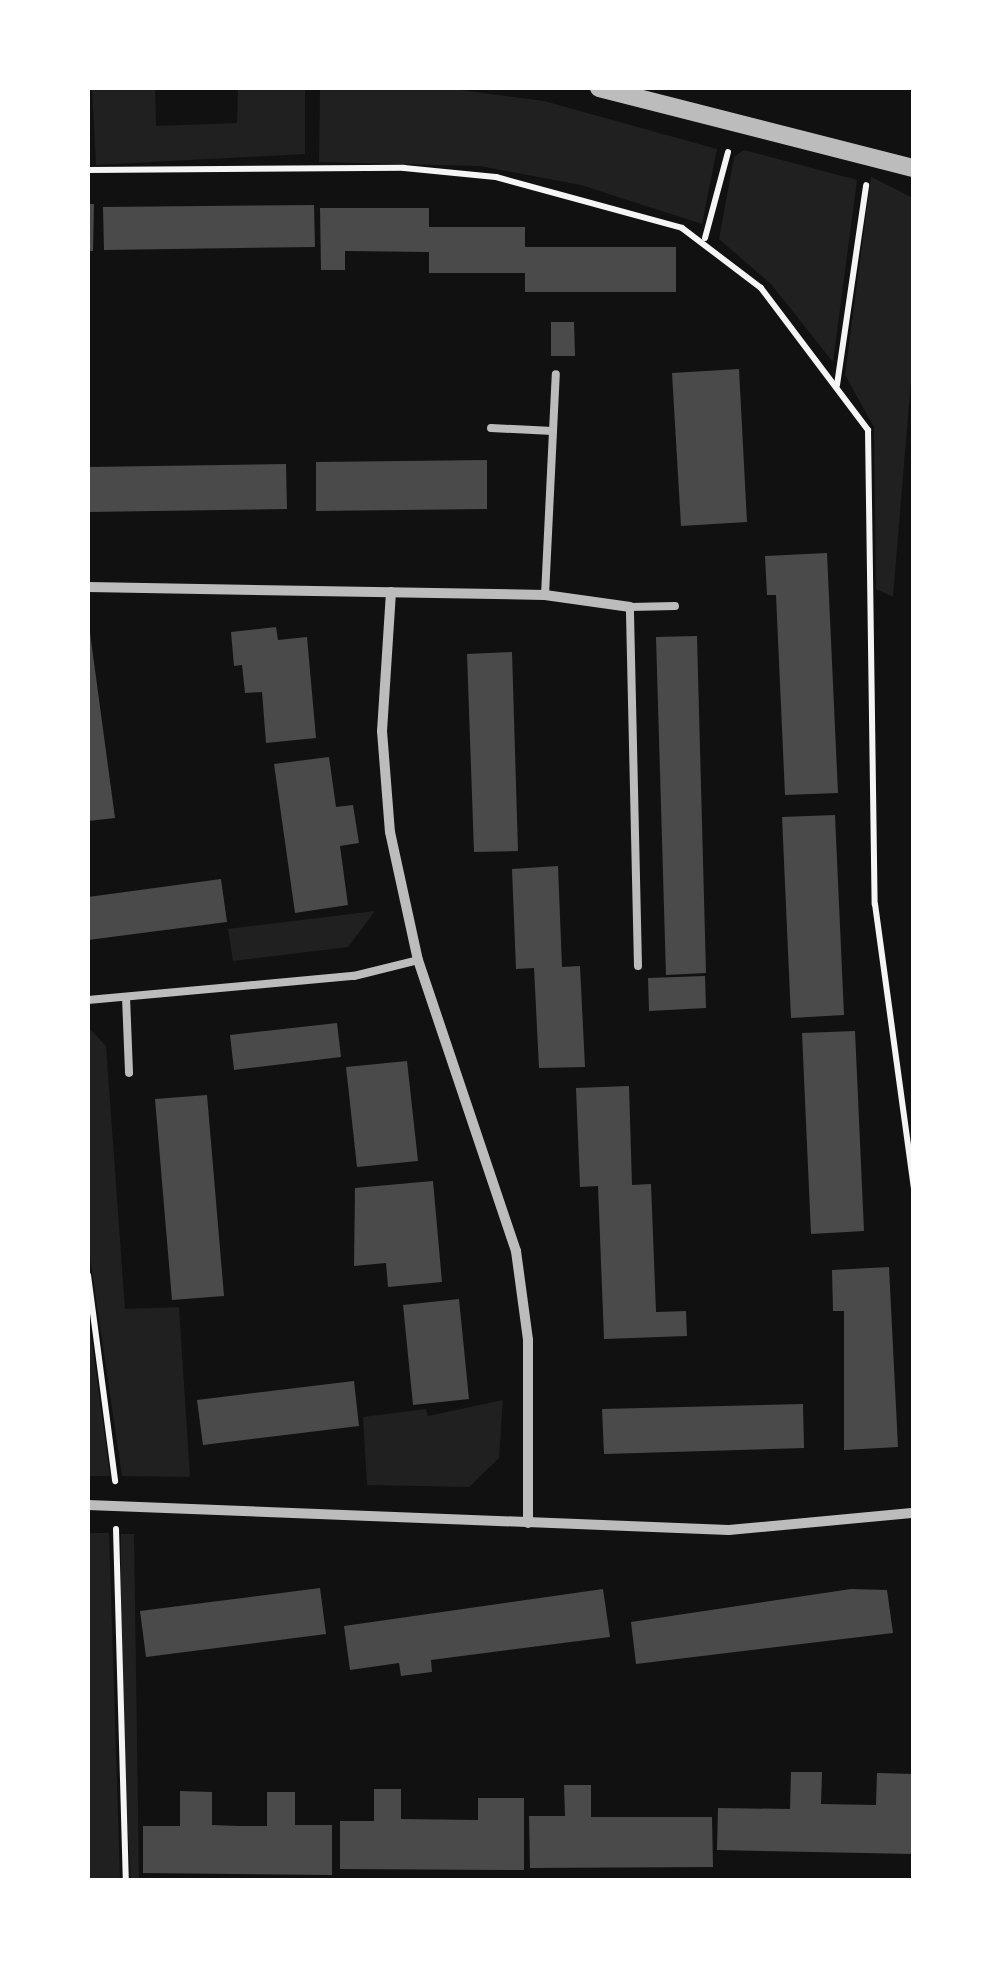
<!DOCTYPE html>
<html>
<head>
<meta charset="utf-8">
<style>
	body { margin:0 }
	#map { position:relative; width:1001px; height:1968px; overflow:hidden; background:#111; font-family:"Zilla Slab",serif }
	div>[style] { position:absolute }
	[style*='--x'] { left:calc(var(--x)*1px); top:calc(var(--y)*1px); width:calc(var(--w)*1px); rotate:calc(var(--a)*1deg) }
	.green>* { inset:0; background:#202020 }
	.building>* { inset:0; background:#4a4a4a }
	.path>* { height:6px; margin:-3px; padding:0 3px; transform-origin:3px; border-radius:3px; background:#f5f5f5 }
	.service>* { height:8px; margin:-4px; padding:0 4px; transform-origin:4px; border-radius:4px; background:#bcbcbc }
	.minor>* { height:10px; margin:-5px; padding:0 5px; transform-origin:5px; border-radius:5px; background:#bcbcbc }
	.tertiary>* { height:18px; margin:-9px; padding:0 9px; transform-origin:9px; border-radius:9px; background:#bcbcbc }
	span { translate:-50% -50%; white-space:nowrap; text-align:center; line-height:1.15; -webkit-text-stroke:8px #fff; paint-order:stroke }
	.frame { position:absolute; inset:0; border:90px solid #fff; pointer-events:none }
</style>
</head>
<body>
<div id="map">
	<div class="green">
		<div style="clip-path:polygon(92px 88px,155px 88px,156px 126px,237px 123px,238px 88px,305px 88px,305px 154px,96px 165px)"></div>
		<div style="clip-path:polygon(320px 88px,444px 88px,544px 101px,717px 149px,702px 224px,581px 185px,480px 166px,319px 162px)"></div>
		<div style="clip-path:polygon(744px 150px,857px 180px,833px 362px,771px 284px,719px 239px,734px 157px)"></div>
		<div style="clip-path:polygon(871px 177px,913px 198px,913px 357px,893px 597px,876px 589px,874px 427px,845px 375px)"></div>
		<div style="clip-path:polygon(375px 911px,348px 947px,233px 961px,228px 929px)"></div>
		<div style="clip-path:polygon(88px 1027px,106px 1046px,125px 1309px,179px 1307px,190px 1477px,122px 1476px,88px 1244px)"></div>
		<div style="clip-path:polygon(88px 1318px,94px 1357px,110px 1476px,88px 1476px)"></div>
		<div style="clip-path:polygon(503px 1400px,499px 1458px,469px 1487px,367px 1485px,363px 1417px,426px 1409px,428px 1416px)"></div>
		<div style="clip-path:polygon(88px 1533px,109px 1533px,120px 1880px,88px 1880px)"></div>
		<div style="clip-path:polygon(121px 1534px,134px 1534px,139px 1880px,131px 1880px,121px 1723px)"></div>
	</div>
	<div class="building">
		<div style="clip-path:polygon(88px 204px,94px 204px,93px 251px,88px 251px)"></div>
		<div style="clip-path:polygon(314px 205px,315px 247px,104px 250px,103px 207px)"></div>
		<div style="clip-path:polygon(320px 208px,429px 208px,429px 227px,525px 227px,525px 247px,676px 247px,676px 292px,525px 292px,525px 273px,429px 273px,429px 252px,345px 251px,345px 270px,321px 270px)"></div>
		<div style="clip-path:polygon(551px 322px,574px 322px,575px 356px,551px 356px)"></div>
		<div style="clip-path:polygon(739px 369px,747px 522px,681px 526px,672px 373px)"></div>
		<div style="clip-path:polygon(487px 460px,487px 509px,316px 511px,316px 462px)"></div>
		<div style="clip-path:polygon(286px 464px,287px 509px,88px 512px,88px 467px)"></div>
		<div style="clip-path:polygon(827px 553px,838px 793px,785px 795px,776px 595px,767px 595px,765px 556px)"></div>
		<div style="clip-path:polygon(88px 618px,115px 818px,88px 821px)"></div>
		<div style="clip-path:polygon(276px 627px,278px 640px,307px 637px,316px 738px,266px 743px,262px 692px,245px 693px,242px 665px,234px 666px,231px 632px)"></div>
		<div style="clip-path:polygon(697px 636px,706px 973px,666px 975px,656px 637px)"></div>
		<div style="clip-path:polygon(512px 652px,518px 851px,474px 852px,467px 654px)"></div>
		<div style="clip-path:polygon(329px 757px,336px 807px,353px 805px,359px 843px,340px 846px,348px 905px,295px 913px,274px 764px)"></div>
		<div style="clip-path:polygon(835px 815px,844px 1015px,791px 1018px,782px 817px)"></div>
		<div style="clip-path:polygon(558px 866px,562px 967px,580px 966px,585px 1067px,539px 1068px,534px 968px,516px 969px,512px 869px)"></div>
		<div style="clip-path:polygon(221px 879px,227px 922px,88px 940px,88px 897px)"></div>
		<div style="clip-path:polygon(705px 976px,706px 1008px,649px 1011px,648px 978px)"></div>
		<div style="clip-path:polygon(337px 1023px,341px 1057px,234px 1070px,230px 1035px)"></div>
		<div style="clip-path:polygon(855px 1031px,864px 1231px,811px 1234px,802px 1033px)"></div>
		<div style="clip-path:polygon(407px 1061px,418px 1161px,357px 1167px,346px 1067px)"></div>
		<div style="clip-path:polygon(629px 1086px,632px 1185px,651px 1184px,656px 1312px,686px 1311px,687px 1336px,604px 1339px,598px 1186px,580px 1187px,576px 1088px)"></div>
		<div style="clip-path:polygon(207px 1095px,224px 1296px,172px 1300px,155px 1099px)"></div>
		<div style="clip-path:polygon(433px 1181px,442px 1282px,388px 1287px,386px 1263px,354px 1266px,355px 1188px)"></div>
		<div style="clip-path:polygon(889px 1267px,898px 1447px,844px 1450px,844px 1311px,833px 1311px,832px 1270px)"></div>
		<div style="clip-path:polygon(459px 1299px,469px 1399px,413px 1405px,403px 1305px)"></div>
		<div style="clip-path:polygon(354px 1381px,359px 1426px,203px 1445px,197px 1400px)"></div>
		<div style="clip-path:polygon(803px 1404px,804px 1448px,604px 1454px,602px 1409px)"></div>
		<div style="clip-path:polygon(320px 1588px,326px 1634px,146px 1657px,140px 1611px)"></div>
		<div style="clip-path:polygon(603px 1589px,610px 1637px,431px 1660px,432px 1672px,401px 1676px,399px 1663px,350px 1670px,344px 1626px)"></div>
		<div style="clip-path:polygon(851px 1589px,887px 1590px,893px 1633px,636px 1664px,631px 1622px)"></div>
		<div style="clip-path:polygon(791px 1772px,822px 1772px,821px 1804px,876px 1805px,877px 1773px,914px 1774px,914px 1854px,717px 1850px,718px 1808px,790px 1809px)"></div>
		<div style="clip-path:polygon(564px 1785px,591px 1785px,591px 1817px,712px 1817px,713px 1867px,530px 1868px,529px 1816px,565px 1816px)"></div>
		<div style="clip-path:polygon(374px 1789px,401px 1789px,401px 1819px,478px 1820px,478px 1798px,524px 1798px,524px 1870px,340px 1869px,340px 1821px,374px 1821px)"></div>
		<div style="clip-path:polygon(180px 1791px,212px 1792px,212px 1825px,239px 1826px,267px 1826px,267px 1792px,295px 1792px,295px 1825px,332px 1825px,332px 1875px,143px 1873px,143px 1826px,180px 1826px)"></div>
	</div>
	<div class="path">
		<div style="--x:88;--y:170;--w:316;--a:-0.4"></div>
		<div style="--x:404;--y:168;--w:92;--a:5.6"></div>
		<div style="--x:496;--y:177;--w:193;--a:15.3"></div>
		<div style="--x:682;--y:228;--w:99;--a:37.2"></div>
		<div style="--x:761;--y:288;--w:178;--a:53"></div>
		<div style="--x:868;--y:430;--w:474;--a:89.2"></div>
		<div style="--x:875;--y:904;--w:287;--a:82.2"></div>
		<div style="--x:705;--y:238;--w:89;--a:-75"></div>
		<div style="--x:837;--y:385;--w:202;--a:-81.7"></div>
		<div style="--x:88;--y:1275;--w:208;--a:82.5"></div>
		<div style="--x:116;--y:1529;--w:351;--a:88.4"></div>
	</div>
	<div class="service">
		<div style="--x:491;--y:428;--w:62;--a:2.8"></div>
		<div style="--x:545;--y:595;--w:221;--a:-87.2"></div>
		<div style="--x:638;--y:966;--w:359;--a:-91.3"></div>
		<div style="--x:630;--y:607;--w:45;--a:-1.3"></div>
		<div style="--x:126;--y:997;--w:76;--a:87.7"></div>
		<div style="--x:88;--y:1000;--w:267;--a:-5.2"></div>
		<div style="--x:354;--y:976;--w:66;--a:-14"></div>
	</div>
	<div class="minor">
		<div style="--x:88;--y:587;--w:457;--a:1"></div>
		<div style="--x:545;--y:595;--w:86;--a:8"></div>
		<div style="--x:391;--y:592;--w:139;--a:93.7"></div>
		<div style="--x:382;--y:731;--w:101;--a:85.5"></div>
		<div style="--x:390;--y:832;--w:131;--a:77.7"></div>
		<div style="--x:418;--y:960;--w:307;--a:71.4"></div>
		<div style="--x:516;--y:1251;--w:90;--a:82.3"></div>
		<div style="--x:528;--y:1340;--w:183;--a:90"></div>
		<div style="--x:88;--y:1505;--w:641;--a:2.23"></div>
		<div style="--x:729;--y:1530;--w:186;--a:-5.3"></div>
	</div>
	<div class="tertiary">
		<div style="--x:599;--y:88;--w:325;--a:14.3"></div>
	</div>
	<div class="frame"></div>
</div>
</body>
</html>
